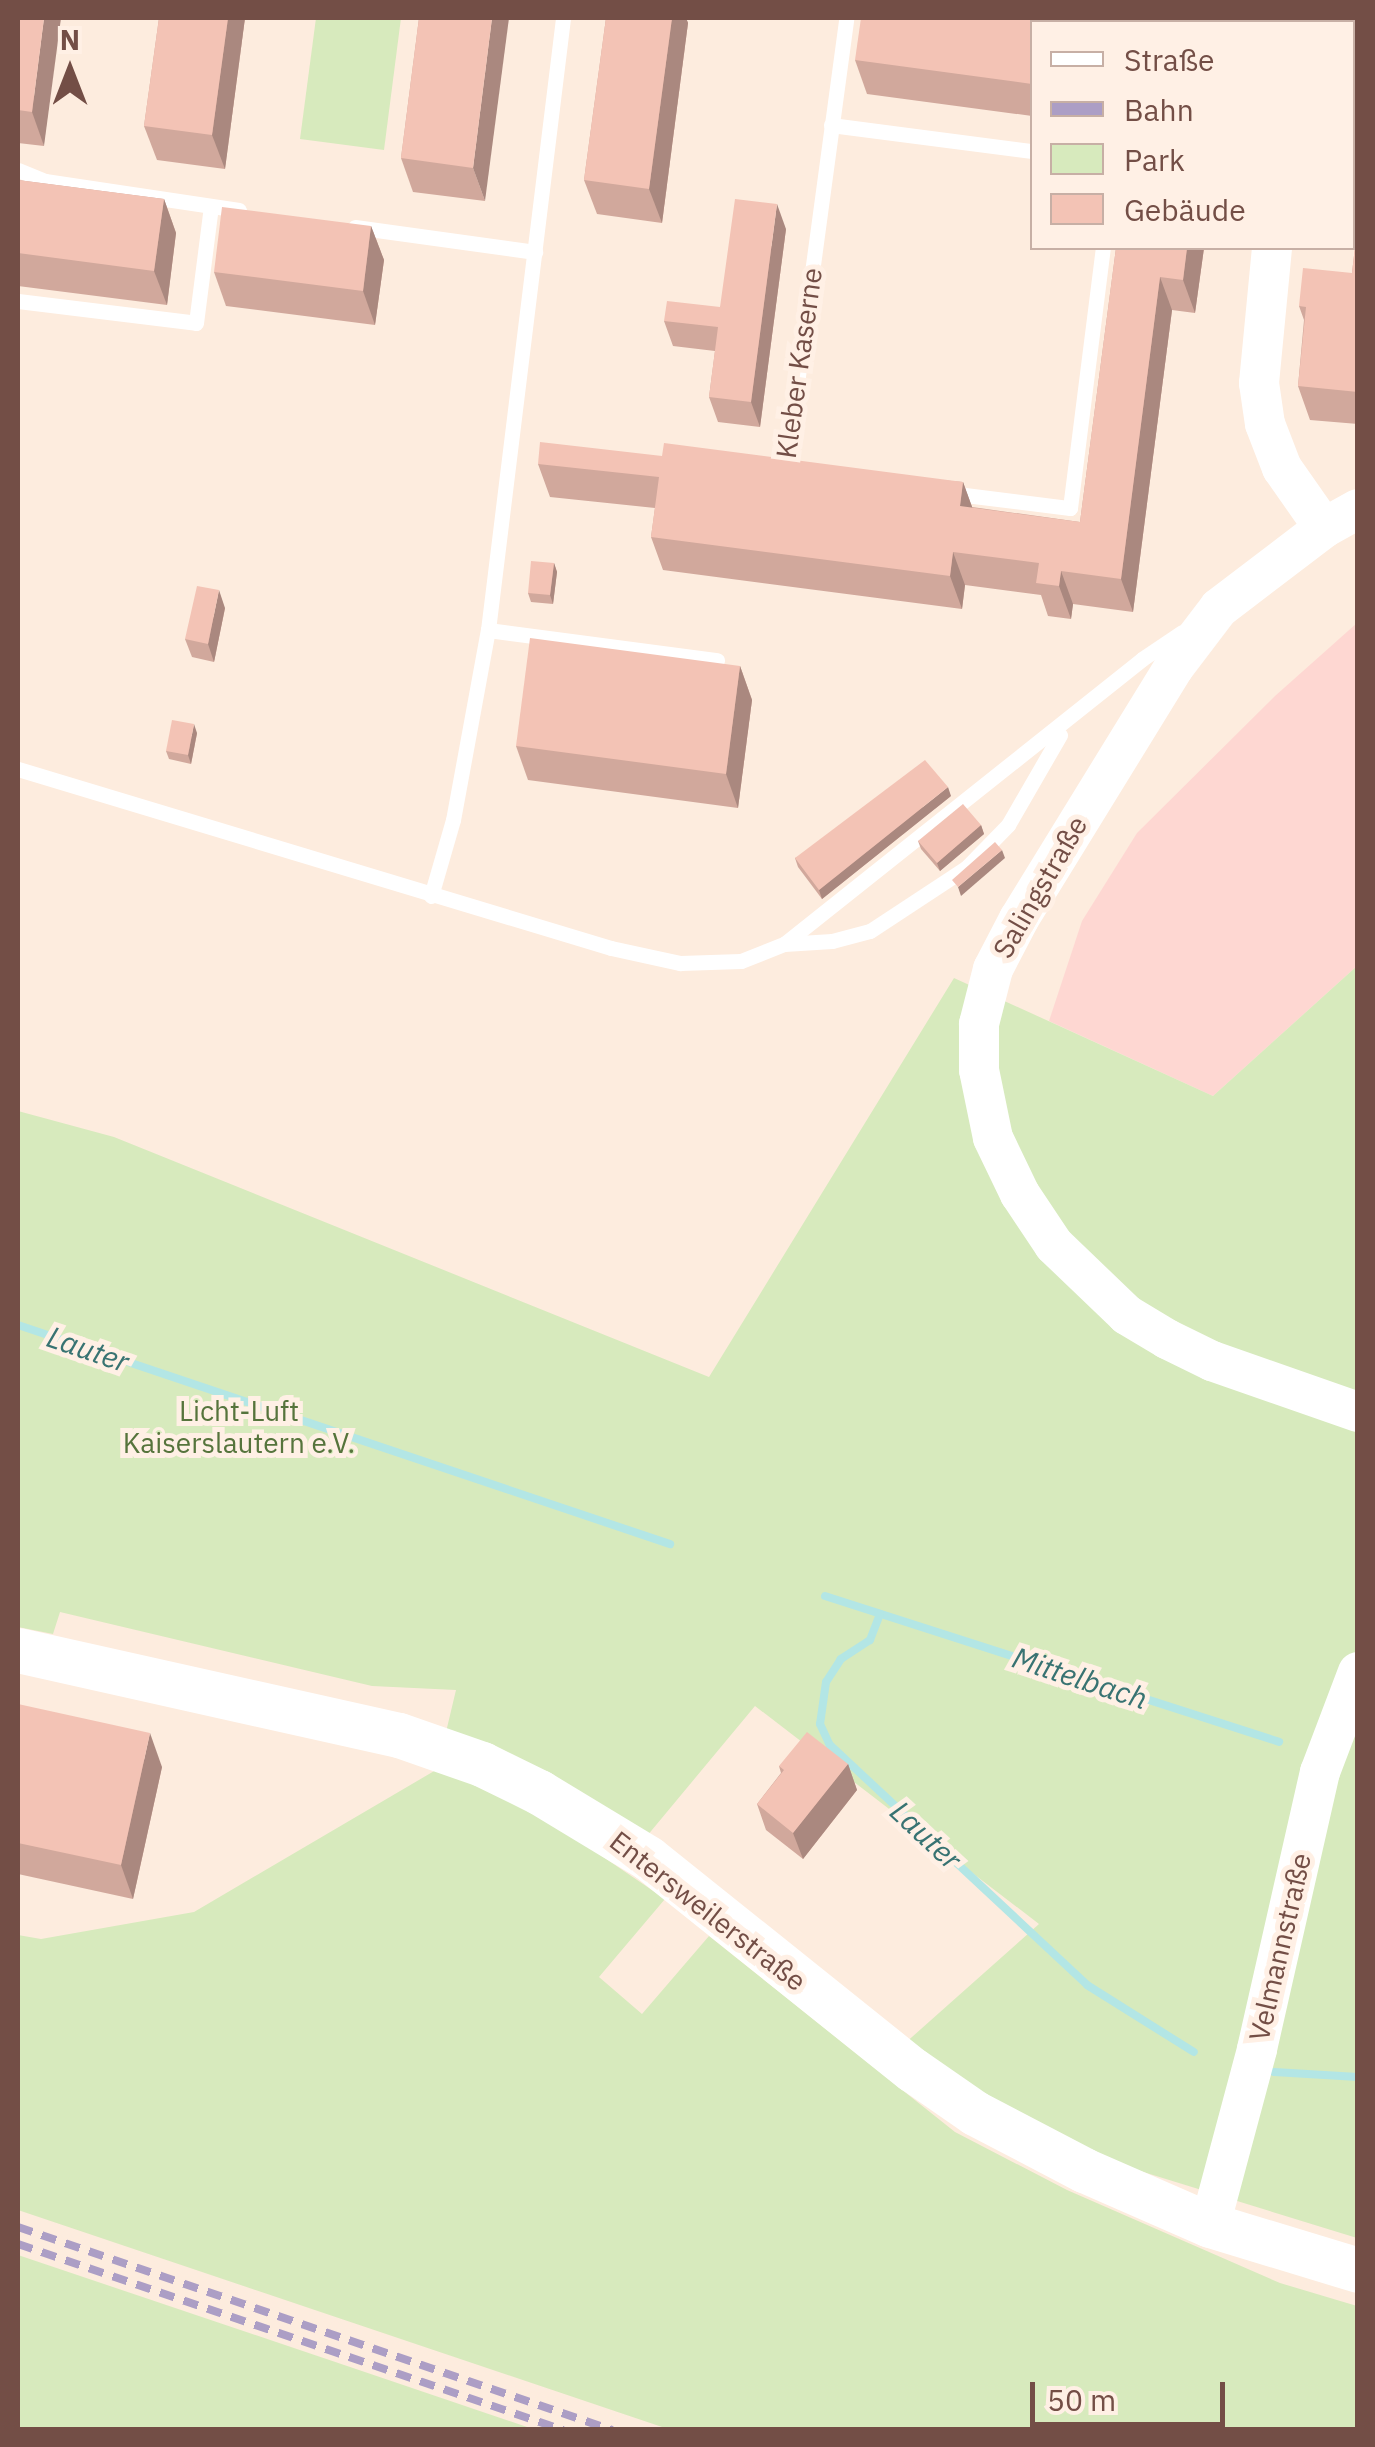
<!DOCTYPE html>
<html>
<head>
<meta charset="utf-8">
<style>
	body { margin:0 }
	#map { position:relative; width:1375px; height:2447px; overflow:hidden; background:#fdecde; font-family:"IBM Plex Sans",sans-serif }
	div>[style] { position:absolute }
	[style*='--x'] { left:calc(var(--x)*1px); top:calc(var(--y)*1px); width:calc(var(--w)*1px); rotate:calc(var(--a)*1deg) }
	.commercial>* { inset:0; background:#fed7d2 }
	.industrial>* { inset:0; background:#eae0db }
	.green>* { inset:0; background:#d7eabd }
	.stream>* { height:8px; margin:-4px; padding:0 4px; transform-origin:4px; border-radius:4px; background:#b3e6e5 }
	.service>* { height:15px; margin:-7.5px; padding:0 7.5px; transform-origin:7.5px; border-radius:7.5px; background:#fff }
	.tertiary>* { height:40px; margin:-20px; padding:0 20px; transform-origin:20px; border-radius:20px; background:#fff }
	.secondary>* { height:45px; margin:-22.5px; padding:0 22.5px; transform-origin:22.5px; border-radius:22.5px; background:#fff }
	.rail>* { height:8px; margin-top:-4px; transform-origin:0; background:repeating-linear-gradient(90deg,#ac9ec5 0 15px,transparent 0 25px) }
	.wall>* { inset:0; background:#d1a89c }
	.shaded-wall>* { inset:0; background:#aa887f }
	.building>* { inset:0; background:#f3c3b5 }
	span { translate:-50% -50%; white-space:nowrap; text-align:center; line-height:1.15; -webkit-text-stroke:10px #fff0e5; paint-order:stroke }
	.street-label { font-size:28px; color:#734e46 }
	.park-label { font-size:28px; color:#56743c }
	.water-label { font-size:30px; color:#387372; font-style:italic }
	.frame { position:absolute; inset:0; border:20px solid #734e46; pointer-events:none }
	.legend { position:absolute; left:1030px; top:20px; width:325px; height:230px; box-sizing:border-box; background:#fff0e5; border:2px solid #c7afa5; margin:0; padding:12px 18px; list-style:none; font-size:30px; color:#734e46 }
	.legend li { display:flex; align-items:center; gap:20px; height:50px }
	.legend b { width:50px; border:2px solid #c7afa5 }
	.north { position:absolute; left:20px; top:20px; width:100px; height:100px; -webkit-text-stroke:8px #fff0e5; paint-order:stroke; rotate:0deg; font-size:28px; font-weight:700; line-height:40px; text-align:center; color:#734e46 }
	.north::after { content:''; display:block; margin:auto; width:35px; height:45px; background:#734e46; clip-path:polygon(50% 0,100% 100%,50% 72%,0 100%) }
	.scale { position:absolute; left:1030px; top:2382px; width:195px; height:45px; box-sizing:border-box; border:5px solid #734e46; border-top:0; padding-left:12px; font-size:30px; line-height:35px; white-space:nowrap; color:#734e46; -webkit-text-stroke:8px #fff0e5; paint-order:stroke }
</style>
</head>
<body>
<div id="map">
	<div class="commercial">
		<div style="clip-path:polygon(1357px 623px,1357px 966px,1213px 1096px,1049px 1021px,1082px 921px,1137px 833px,1275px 696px)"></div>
	</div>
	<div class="industrial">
		<div style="clip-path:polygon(1322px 18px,1357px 18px,1357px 199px,1352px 198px,1352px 22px,1322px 22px)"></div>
	</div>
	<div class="green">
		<div style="clip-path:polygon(316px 18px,401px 18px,384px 150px,300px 139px)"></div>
		<div style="clip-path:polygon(1357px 966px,1357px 2238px,1085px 2154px,903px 2045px,1039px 1924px,755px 1706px,642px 1842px,446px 1732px,456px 1690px,372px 1686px,60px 1612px,53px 1634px,18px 1627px,18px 1111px,114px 1137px,709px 1377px,954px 978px,1213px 1096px)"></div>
		<div style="clip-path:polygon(441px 1767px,527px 1805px,665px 1899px,599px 1977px,642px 2014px,709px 1936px,955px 2132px,1067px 2190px,1280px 2283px,1357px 2306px,1357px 2429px,668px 2429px,18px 2210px,18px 1935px,41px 1939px,194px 1912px)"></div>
		<div style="clip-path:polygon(18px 2255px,356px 2369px,533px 2429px,18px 2429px)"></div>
	</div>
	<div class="stream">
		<div style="--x:18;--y:1325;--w:688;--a:18.57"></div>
		<div style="--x:825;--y:1596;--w:477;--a:17.8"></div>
		<div style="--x:880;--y:1614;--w:28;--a:111"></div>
		<div style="--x:870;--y:1640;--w:35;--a:147"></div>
		<div style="--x:841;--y:1659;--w:27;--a:123"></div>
		<div style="--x:826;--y:1682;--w:42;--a:98.1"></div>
		<div style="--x:820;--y:1724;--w:23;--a:65"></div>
		<div style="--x:830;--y:1745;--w:352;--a:43"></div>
		<div style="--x:1087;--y:1985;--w:126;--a:32.1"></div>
		<div style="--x:1274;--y:2072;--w:84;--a:3.4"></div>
	</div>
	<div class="service">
		<div style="--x:1149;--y:22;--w:4;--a:-76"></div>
		<div style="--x:831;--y:125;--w:203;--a:7.4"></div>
		<div style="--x:18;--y:170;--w:29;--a:22"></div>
		<div style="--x:45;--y:181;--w:196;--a:8.5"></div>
		<div style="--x:355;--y:227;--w:182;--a:7.9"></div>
		<div style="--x:18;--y:301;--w:179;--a:7"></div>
		<div style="--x:196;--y:323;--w:118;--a:-82.7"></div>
		<div style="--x:793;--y:473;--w:8;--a:-173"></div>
		<div style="--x:785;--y:472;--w:458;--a:-82.3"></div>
		<div style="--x:949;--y:493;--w:122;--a:7.1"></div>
		<div style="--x:1070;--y:508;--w:262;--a:-82.8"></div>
		<div style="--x:488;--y:630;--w:231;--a:7.5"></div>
		<div style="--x:18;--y:769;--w:619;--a:16.8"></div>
		<div style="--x:611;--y:948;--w:71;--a:12.3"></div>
		<div style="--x:680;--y:963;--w:61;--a:-1.9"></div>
		<div style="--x:741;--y:961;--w:46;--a:-21.6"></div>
		<div style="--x:784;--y:944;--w:458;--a:-38.5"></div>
		<div style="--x:1142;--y:659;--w:48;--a:-34"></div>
		<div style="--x:431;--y:896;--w:79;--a:-73.9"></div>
		<div style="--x:453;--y:820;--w:193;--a:-79.6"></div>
		<div style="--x:488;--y:630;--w:617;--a:-83.01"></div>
		<div style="--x:784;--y:944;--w:48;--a:-3.6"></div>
		<div style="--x:832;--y:941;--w:39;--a:-15"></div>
		<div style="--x:870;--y:931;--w:116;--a:-33.4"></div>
		<div style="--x:967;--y:867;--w:59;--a:-45.7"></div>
		<div style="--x:1008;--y:825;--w:104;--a:-60"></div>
	</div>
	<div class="tertiary">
		<div style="--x:1294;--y:22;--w:4;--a:-76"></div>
		<div style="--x:1272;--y:248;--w:136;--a:95.5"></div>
		<div style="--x:1259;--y:383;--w:41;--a:81.7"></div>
		<div style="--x:1265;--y:424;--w:47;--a:68.9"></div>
		<div style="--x:1282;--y:468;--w:73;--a:55"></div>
		<div style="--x:1358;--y:509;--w:39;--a:151"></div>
		<div style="--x:1324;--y:528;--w:132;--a:142.7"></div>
		<div style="--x:1219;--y:608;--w:74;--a:127.3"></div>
		<div style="--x:1174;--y:667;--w:296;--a:121.6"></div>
		<div style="--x:1019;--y:919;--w:56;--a:117.5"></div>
		<div style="--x:993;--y:969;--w:57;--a:104.3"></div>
		<div style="--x:979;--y:1024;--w:46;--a:90"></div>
		<div style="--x:979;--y:1070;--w:69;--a:78.4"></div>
		<div style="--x:993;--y:1138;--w:62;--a:64.3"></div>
		<div style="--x:1020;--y:1194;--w:61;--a:56.3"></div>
		<div style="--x:1054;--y:1245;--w:101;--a:43.8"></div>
		<div style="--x:1127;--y:1315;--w:47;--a:31"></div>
		<div style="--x:1167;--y:1339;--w:50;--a:26.1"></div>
		<div style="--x:1212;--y:1361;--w:155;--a:19.3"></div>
		<div style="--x:1210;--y:2225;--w:182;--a:-75"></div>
		<div style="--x:1257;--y:2049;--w:284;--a:-77.2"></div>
		<div style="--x:1320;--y:1772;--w:107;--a:-69.2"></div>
	</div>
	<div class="secondary">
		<div style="--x:18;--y:1650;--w:390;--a:12.6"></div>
		<div style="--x:399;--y:1735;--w:88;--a:19.3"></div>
		<div style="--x:482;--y:1764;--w:64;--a:26.2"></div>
		<div style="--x:539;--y:1792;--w:127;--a:31.2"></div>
		<div style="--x:648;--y:1858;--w:339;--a:38.7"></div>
		<div style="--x:913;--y:2070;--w:75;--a:34.7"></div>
		<div style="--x:975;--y:2113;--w:123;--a:27.6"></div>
		<div style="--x:1084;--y:2170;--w:137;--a:23.6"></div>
		<div style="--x:1210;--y:2225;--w:155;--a:16.9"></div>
	</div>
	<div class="rail">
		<div style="--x:18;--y:2227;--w:628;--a:18.87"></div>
		<div style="--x:18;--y:2244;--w:576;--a:18.84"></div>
	</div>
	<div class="wall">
		<div style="clip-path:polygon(18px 18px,44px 146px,18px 143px)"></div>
		<div style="clip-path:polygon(159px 18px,245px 18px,225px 169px,157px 160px,144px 126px)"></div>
		<div style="clip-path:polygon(419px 18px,485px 201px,413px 192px,401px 158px)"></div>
		<div style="clip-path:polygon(606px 18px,686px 18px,688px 23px,662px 223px,597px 214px,584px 180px)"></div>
		<div style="clip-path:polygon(1032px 22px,1032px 116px,867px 94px,855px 60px)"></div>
		<div style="clip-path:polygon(1352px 166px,1358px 166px,1358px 424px,1310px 420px,1298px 386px,1304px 320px,1299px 306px,1352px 273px,1355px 247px,1352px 247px)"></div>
		<div style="clip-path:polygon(18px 180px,164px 199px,176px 233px,167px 305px,18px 286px)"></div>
		<div style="clip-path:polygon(371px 226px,384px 260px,375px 325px,226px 306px,214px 272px)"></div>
		<div style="clip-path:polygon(786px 229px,760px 427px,718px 422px,709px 397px,715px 351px,673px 346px,664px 321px,720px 307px)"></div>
		<div style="clip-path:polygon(1116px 248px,1204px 248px,1195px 313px,1172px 310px,1133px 612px,1073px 604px,1071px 619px,1048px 616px,1041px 595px,965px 585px,962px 609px,663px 570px,651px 537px,655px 508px,550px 497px,538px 464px,662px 456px,963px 482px,972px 507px,1080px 522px)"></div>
		<div style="clip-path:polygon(554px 563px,557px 572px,553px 604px,531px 602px,528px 593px)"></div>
		<div style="clip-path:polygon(225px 608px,214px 662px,192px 657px,185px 639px)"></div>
		<div style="clip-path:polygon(740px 666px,752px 700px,738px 808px,528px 780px,516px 746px)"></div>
		<div style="clip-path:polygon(197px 733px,191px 764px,169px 759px,166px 751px)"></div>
		<div style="clip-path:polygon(951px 796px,822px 899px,798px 867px,795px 858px)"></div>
		<div style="clip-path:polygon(981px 825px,984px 834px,940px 871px,921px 849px,918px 841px)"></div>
		<div style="clip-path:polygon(18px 1704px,162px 1767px,133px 1899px,18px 1874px)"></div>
		<div style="clip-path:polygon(848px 1764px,857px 1790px,803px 1859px,766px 1830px,757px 1804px,781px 1773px,779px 1766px)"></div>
	</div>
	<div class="shaded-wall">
		<div style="clip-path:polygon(44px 18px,61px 18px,44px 146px,32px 112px)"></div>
		<div style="clip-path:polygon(228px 18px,245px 18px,225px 169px,212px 135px)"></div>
		<div style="clip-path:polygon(492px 18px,509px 18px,485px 201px,473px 168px)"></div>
		<div style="clip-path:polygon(672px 18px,686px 18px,688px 23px,662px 223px,649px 189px)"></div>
		<div style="clip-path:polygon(1079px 18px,1088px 18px,1090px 22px,1079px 22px)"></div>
		<div style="clip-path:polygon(164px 199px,176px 233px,167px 305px,154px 271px)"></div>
		<div style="clip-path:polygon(777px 204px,786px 229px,760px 427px,751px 402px)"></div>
		<div style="clip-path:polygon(371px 226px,384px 260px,375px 325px,363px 291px)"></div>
		<div style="clip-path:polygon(1187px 248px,1204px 248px,1195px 313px,1183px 280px)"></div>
		<div style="clip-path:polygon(1160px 277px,1172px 310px,1133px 612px,1121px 579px)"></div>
		<div style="clip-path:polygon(963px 482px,975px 515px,960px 506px)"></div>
		<div style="clip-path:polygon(953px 552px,965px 585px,962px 609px,950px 576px)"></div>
		<div style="clip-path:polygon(554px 563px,557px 572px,553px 604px,550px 595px)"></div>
		<div style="clip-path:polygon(1061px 571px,1073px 604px,1071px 619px,1059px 586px)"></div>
		<div style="clip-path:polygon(219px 590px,225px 608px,214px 662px,208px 644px)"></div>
		<div style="clip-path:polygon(740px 666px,752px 700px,738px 808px,726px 774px)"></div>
		<div style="clip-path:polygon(194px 724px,197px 733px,191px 764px,188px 755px)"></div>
		<div style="clip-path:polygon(948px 787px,951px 796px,822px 899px,819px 890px)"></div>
		<div style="clip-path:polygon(981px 825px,984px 834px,940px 871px,937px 863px)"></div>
		<div style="clip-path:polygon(1002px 850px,1005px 858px,961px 896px,958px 887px)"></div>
		<div style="clip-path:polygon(150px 1733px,162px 1767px,133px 1899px,121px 1865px)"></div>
		<div style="clip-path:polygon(848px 1764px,857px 1790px,803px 1859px,793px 1833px)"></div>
	</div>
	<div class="building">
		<div style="clip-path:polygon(18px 18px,44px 18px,32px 112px,18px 110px)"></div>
		<div style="clip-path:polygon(159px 18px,228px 18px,212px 135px,144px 126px)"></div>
		<div style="clip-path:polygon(419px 18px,492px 18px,473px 168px,401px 158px)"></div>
		<div style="clip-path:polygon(606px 18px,672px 18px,649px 189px,584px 180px)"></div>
		<div style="clip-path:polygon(861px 18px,1079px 18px,1079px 22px,1032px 22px,1032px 84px,855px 60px)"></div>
		<div style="clip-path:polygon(1352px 166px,1358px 166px,1358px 215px,1352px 214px)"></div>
		<div style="clip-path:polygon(18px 180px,164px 199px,154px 271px,18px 253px)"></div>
		<div style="clip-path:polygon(735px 199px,777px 204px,751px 402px,709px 397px,718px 327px,664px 321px,667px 301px,720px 307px)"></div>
		<div style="clip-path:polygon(222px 207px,371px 226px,363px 291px,214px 272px)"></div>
		<div style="clip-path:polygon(1358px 220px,1358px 392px,1298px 386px,1306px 307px,1299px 306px,1303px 268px,1352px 273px)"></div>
		<div style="clip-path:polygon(1116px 248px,1187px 248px,1183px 280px,1160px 277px,1121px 579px,1061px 571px,1059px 586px,1036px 583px,1039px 563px,953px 552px,950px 576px,651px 537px,659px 477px,538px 464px,540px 442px,662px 456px,664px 443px,963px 482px,960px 506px,1080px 522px)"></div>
		<div style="clip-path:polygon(531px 561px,554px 563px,550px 595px,528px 593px)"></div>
		<div style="clip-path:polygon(197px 586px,219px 590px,208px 644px,185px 639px)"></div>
		<div style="clip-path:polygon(530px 638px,740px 666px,726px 774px,516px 746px)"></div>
		<div style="clip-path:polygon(172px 720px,194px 724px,188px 755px,166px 751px)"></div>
		<div style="clip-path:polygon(925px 760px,948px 787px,819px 890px,795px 858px)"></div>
		<div style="clip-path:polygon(963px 804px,981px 825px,937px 863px,918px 841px)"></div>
		<div style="clip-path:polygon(995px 842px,1002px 850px,958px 887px,952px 880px)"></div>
		<div style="clip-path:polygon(18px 1704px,150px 1733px,121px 1865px,18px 1843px)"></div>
		<div style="clip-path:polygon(807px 1732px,848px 1764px,793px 1833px,757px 1804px,784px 1770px,779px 1766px)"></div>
	</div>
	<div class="street-label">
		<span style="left:799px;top:363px;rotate:-82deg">Kleber Kaserne</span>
		<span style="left:1040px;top:887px;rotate:-60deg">Salingstraße</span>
		<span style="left:708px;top:1911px;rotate:38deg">Entersweilerstraße</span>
		<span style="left:1280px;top:1947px;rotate:-77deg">Velmannstraße</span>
	</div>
	<div class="park-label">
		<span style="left:239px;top:1427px">Licht-Luft<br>Kaiserslautern e.V.</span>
	</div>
	<div class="water-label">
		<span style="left:88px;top:1349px;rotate:19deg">Lauter</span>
		<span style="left:1080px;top:1678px;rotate:18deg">Mittelbach</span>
		<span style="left:926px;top:1835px;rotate:43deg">Lauter</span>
	</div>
	<div class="frame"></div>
	<ul class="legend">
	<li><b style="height:12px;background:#fff"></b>Straße</li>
	<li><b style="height:12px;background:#ac9ec5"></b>Bahn</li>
	<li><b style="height:28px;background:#d7eabd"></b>Park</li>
	<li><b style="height:28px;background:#f3c3b5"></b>Gebäude</li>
	</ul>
	<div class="north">N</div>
	<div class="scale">50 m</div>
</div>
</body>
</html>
